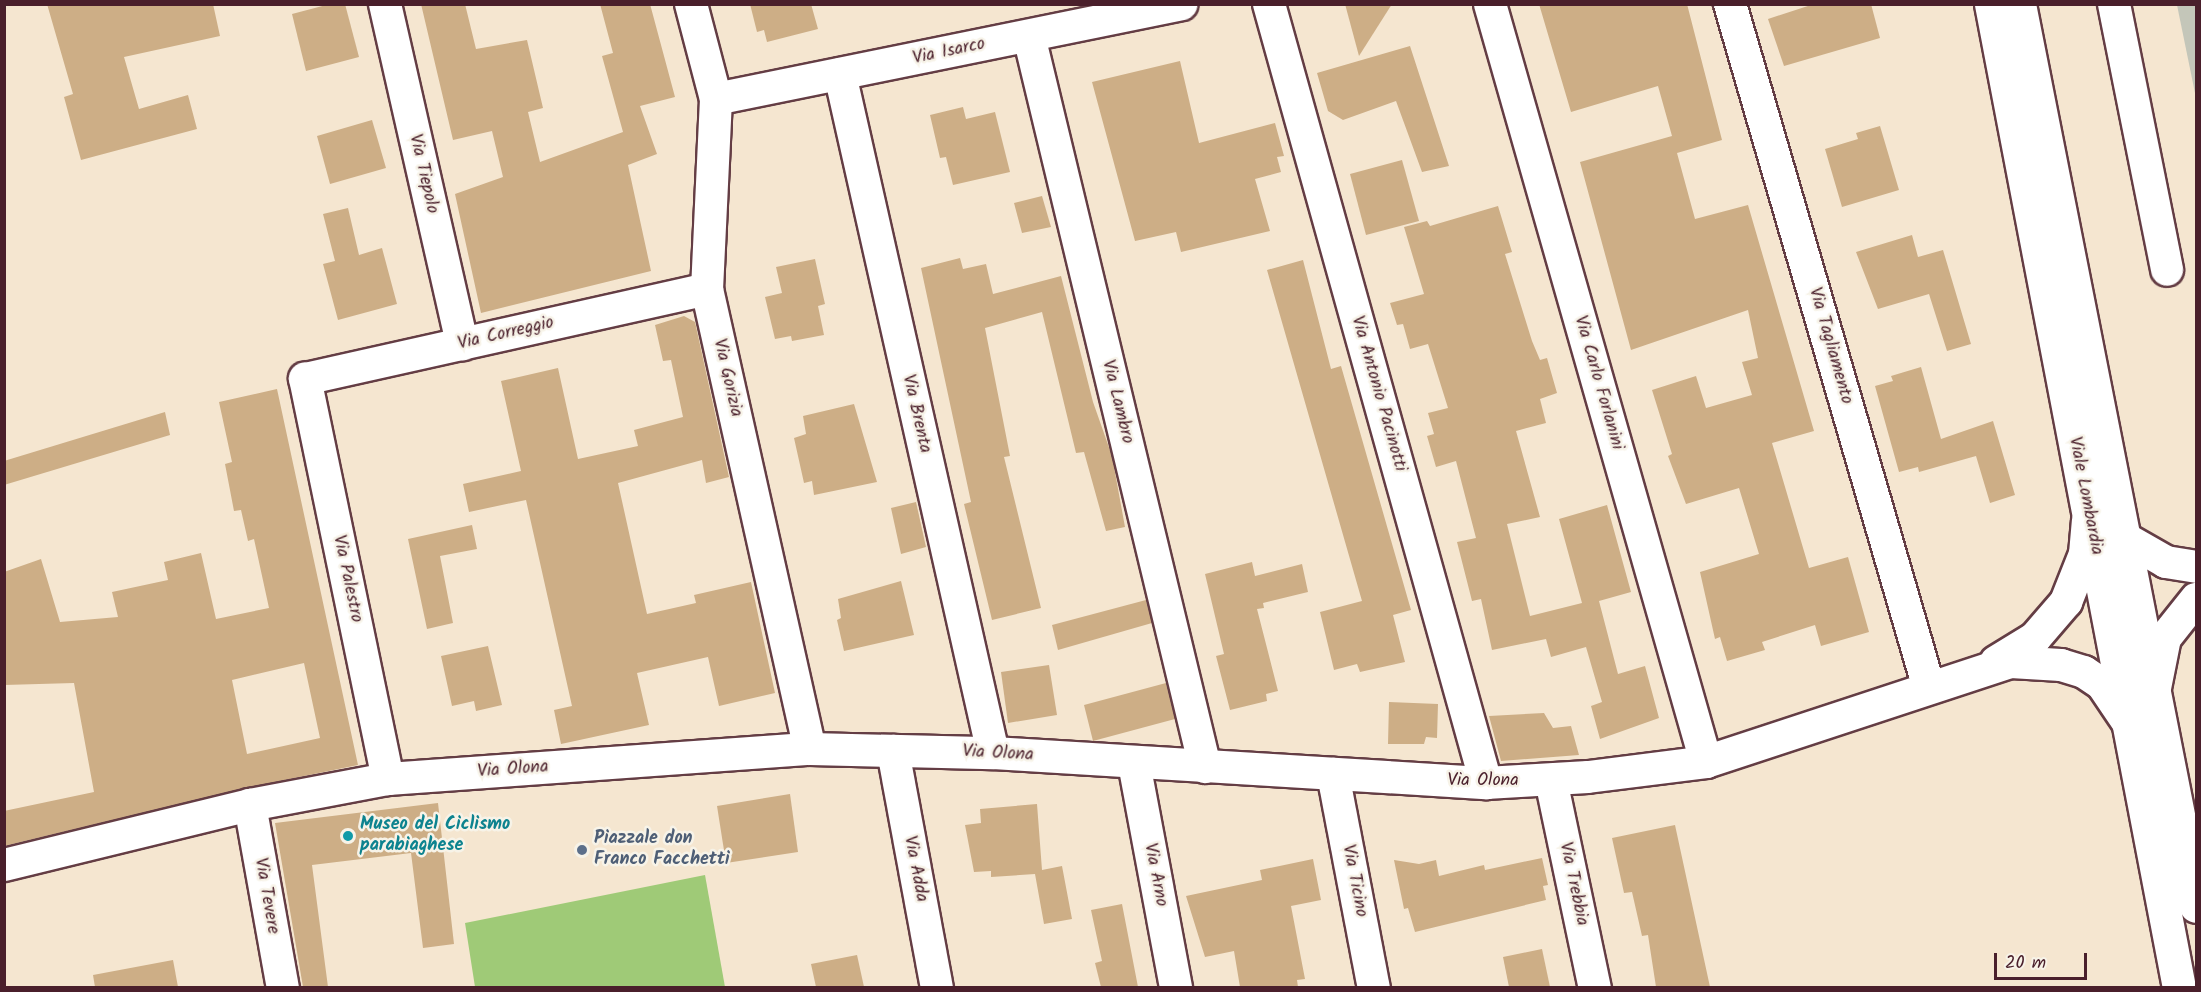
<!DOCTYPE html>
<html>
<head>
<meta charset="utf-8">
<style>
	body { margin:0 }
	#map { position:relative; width:2201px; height:992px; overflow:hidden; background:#f5e6d0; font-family:Kalam,sans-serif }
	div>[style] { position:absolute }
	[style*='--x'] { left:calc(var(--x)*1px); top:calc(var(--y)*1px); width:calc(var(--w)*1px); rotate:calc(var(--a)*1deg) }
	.industrial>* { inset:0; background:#c4c6b9 }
	.green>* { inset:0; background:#9fca77 }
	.building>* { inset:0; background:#cdae86 }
	.roads { filter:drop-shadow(2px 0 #643d44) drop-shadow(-2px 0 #643d44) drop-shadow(0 2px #643d44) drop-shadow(0 -2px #643d44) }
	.minor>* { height:32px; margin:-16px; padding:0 16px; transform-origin:16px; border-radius:16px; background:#fff }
	.major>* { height:33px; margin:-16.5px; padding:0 16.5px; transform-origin:16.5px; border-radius:16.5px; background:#fff }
	.dots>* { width:16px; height:16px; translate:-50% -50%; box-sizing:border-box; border:3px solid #f7f3e8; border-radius:50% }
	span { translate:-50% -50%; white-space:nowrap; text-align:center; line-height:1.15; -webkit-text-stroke:5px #f7f3e8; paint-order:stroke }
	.street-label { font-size:18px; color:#4a1f2b }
	.culture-label { font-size:18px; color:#0d838f; font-weight:700 }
	.left { translate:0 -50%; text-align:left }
	.service-label { font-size:18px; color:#4e5e75; font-weight:700 }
	.frame { position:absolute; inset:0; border:6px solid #4a1f2b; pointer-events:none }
	.scale { position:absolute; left:1994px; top:953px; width:93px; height:27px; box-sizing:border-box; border:3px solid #4a1f2b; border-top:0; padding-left:8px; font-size:18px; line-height:21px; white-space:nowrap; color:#4a1f2b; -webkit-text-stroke:4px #f7f3e8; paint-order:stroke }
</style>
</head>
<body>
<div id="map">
	<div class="industrial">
		<div style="clip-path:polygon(2177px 5px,2196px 5px,2196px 98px)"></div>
	</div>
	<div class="green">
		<div style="clip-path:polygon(705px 875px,725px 987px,475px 987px,465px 923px)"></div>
	</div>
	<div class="building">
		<div style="clip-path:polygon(47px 4px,213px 4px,220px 36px,124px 57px,139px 109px,188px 95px,197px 129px,81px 160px,64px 97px,73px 94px)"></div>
		<div style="clip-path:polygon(330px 4px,345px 4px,359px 57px,306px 71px,292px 14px)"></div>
		<div style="clip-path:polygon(421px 4px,465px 4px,476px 49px,527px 40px,543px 108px,528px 112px,540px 162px,623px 132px,602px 56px,613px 53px,600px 4px,650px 4px,675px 97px,640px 106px,657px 154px,628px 165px,651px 271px,481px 313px,455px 194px,503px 177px,492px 131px,453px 140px)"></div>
		<div style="clip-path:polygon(750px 4px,811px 4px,818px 29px,767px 42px,764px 30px,757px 32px)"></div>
		<div style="clip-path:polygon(1345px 4px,1392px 4px,1359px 56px)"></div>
		<div style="clip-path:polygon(1539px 4px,1687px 4px,1722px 140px,1677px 153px,1695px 219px,1748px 205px,1814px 431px,1772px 443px,1809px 568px,1848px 557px,1869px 632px,1821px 646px,1815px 625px,1762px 642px,1765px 650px,1727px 661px,1720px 637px,1715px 639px,1700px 572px,1759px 554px,1739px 488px,1686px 504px,1668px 456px,1672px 454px,1652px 390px,1696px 376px,1706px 408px,1752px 395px,1742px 362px,1758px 358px,1748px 310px,1631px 350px,1580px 162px,1672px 136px,1658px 86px,1571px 112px)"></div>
		<div style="clip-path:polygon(1814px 4px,1871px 4px,1880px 38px,1784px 66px,1768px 19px)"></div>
		<div style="clip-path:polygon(1410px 46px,1449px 166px,1422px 172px,1396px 101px,1343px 120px,1328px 111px,1317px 73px)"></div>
		<div style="clip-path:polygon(1180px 61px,1199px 143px,1275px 123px,1284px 156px,1277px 157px,1281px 172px,1255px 179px,1270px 231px,1181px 252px,1176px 232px,1135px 241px,1092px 82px)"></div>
		<div style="clip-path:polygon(963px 107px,966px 119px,995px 112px,1010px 172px,953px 185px,946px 157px,940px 158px,930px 115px)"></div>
		<div style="clip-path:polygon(372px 120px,386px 168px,330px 184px,317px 136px)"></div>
		<div style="clip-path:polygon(1880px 126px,1899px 190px,1842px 207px,1825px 149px,1858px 139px,1856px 133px)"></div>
		<div style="clip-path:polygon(1402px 160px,1419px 221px,1366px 235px,1350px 174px)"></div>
		<div style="clip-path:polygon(1042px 196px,1051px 227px,1022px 233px,1014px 203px)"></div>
		<div style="clip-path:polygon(1498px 206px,1512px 252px,1505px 254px,1532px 341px,1540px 360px,1547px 358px,1557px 393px,1540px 399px,1546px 423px,1516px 431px,1540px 517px,1507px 524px,1530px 616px,1582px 603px,1559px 519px,1607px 505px,1631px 592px,1599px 601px,1618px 674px,1645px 666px,1659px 718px,1600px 739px,1591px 706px,1602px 702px,1586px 647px,1551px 657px,1546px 639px,1492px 650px,1481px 599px,1472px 601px,1457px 542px,1476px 538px,1456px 461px,1436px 467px,1427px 436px,1434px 434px,1428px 413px,1448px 408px,1428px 344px,1410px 349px,1403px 324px,1397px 325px,1390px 303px,1424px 294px,1404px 227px,1427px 221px,1430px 226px)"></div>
		<div style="clip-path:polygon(348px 208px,359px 255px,382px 248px,397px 304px,338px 320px,323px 264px,335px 261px,323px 214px)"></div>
		<div style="clip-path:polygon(1912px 235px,1918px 257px,1943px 250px,1971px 344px,1947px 351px,1929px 294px,1878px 309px,1856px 252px)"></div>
		<div style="clip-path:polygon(960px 258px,963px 269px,986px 264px,993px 294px,1061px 276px,1093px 402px,1112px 456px,1125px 527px,1106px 531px,1084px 452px,1076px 453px,1042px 312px,985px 328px,1010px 456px,1004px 457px,1041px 608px,992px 620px,964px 504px,971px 502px,921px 268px)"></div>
		<div style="clip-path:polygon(815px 259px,825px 304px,818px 306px,824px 335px,792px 341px,791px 336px,775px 339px,765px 297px,782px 293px,776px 267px)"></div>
		<div style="clip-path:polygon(1303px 260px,1331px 369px,1341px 366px,1411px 610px,1393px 615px,1405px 662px,1360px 672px,1357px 664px,1334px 670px,1320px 612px,1362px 601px,1267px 270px)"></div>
		<div style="clip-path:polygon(684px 316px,695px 322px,729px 477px,706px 483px,702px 460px,618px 483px,647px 614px,696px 603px,694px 595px,751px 582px,775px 693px,719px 706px,708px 657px,637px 673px,649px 725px,561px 744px,554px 710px,572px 706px,526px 500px,469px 512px,463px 484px,521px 471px,501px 381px,558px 368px,578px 459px,638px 446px,634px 430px,683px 417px,671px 360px,663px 361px,655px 325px)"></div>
		<div style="clip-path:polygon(1921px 367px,1941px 439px,1993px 421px,2015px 495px,1990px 503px,1976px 456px,1919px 472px,1918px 467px,1899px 472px,1875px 386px,1893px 381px,1891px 376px)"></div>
		<div style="clip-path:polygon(evenodd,277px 389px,358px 765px,246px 788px,4px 846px,4px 811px,94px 792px,74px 683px,4px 685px,4px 572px,41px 559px,60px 622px,118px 617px,112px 592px,168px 580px,164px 562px,201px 553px,216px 619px,269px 608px,254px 539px,248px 541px,241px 510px,234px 511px,225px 464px,232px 462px,219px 402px,277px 389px,304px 663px,320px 738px,247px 754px,232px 680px,304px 663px)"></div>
		<div style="clip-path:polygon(854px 404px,877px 482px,814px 495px,812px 481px,804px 483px,794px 438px,806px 434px,803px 416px)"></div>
		<div style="clip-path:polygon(165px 412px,170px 435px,4px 485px,4px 461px)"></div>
		<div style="clip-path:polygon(916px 502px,926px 547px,901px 554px,891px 508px)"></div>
		<div style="clip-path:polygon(472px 525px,477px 549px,440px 556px,453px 623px,427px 629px,408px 539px)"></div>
		<div style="clip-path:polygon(1252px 562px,1255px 576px,1302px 564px,1308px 592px,1263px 603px,1264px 608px,1257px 609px,1278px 691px,1266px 694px,1267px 701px,1230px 710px,1216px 656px,1224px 654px,1205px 574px)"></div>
		<div style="clip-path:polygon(901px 581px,914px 635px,844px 651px,837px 620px,841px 618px,838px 599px)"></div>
		<div style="clip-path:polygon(1146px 600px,1152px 623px,1058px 650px,1052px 625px)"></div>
		<div style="clip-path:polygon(488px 646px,502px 705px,476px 711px,474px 701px,452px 706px,441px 656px)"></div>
		<div style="clip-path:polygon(1049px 665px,1057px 715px,1008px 723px,1001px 672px)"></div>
		<div style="clip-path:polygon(1166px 683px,1175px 719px,1093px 741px,1084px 705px)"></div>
		<div style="clip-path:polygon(1389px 702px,1438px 704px,1437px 738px,1426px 737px,1424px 744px,1388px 744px)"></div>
		<div style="clip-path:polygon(1544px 713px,1553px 728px,1571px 726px,1579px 755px,1501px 761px,1489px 716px)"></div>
		<div style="clip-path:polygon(790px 794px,798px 852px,726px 863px,717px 806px)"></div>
		<div style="clip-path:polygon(438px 803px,454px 944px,423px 948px,411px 853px,312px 865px,328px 987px,303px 987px,275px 823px)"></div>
		<div style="clip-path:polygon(1037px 804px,1042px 870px,1062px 866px,1072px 919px,1044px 924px,1035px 874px,991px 877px,991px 871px,974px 872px,965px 825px,981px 823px,980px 809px)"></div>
		<div style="clip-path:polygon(1675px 825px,1710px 987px,1656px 987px,1648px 935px,1642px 936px,1632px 892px,1624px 893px,1612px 838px)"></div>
		<div style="clip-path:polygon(1542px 858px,1548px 885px,1543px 886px,1546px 900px,1415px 932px,1408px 908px,1404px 909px,1394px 860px,1419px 864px,1436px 860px,1439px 876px,1484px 865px,1485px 870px)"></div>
		<div style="clip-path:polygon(1313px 859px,1321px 900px,1291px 906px,1305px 979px,1297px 980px,1298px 987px,1240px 987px,1234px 951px,1205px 957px,1186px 896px,1262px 880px,1260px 870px)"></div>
		<div style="clip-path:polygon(1122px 904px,1138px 987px,1101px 987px,1095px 963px,1102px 961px,1091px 910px)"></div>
		<div style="clip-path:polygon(1542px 949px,1550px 987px,1509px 987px,1503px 957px)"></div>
		<div style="clip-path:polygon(857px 955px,864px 987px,816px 987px,811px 964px)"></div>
		<div style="clip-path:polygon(173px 960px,178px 987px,95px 987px,93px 975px)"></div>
	</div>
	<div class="roads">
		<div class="minor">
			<div style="--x:385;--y:4;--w:349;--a:77.2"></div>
			<div style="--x:691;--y:4;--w:98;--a:75.3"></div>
			<div style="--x:716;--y:99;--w:190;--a:92.7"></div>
			<div style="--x:707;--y:289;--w:471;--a:77.4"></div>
			<div style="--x:1269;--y:4;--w:809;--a:74.43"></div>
			<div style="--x:1490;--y:4;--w:788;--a:74.09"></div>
			<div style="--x:1730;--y:4;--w:712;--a:73.78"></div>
			<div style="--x:2114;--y:4;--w:271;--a:78.7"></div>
			<div style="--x:1029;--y:36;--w:752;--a:76.46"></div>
			<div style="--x:840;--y:74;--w:696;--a:77.3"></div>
			<div style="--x:716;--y:99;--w:475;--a:-11.5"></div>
			<div style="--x:2126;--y:539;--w:46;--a:29.9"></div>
			<div style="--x:2166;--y:562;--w:30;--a:9"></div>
			<div style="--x:1996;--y:662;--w:46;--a:-31.6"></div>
			<div style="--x:2035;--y:638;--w:48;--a:-49.3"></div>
			<div style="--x:2066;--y:602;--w:52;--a:-68.4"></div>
			<div style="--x:2085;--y:554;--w:33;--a:-85"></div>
			<div style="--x:2155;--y:688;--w:51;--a:-78.7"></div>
			<div style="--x:2165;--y:638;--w:50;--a:-51.5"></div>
			<div style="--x:893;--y:751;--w:241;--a:79.5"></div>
			<div style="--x:1134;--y:763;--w:229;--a:79.4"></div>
			<div style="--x:1333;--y:774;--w:218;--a:79.2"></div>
			<div style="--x:388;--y:779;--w:409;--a:-101.7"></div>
			<div style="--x:305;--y:379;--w:412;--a:-12.6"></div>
			<div style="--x:1551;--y:780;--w:213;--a:78.1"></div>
			<div style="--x:250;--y:805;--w:186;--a:79.8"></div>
			<div style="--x:4;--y:865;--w:253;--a:-13.7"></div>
			<div style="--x:250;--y:805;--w:140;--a:-10.7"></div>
			<div style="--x:388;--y:779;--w:423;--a:-4.1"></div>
			<div style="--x:810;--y:749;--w:183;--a:1.3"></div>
			<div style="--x:993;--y:753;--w:494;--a:3.5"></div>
			<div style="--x:1486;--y:783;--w:102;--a:-3.4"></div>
			<div style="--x:1588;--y:777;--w:119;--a:-7.2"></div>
			<div style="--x:1706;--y:762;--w:321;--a:-18.2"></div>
			<div style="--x:2011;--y:662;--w:50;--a:3.4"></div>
			<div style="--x:2061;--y:665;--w:24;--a:17"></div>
			<div style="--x:2084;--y:672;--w:22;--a:34"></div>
			<div style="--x:2102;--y:684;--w:45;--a:56"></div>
		</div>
		<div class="major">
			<div style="--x:1991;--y:4;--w:1002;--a:79.18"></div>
			<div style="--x:2019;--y:4;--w:919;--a:78.9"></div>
		</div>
	</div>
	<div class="dots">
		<div style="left:348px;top:836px;background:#0f9aa8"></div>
		<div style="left:582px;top:850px;background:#5c6f8a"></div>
	</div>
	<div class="street-label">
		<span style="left:949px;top:52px;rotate:-12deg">Via Isarco</span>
		<span style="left:423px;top:174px;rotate:77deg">Via Tiepolo</span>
		<span style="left:506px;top:334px;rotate:-13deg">Via Correggio</span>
		<span style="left:1830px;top:346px;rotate:74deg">Via Tagliamento</span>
		<span style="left:727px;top:378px;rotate:77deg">Via Gorizia</span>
		<span style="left:1598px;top:383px;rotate:74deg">Via Carlo Forlanini</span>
		<span style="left:1378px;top:394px;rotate:74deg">Via Antonio Pacinotti</span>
		<span style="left:1117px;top:402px;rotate:76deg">Via Lambro</span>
		<span style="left:916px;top:414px;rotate:77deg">Via Brenta</span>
		<span style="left:2085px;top:496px;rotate:79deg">Viale Lombardia</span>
		<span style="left:347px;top:579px;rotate:78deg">Via Palestro</span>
		<span style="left:998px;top:754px;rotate:3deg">Via Olona</span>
		<span style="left:513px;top:770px;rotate:-4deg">Via Olona</span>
		<span style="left:1483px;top:781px">Via Olona</span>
		<span style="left:915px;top:869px;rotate:79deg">Via Adda</span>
		<span style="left:1155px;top:875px;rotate:79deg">Via Arno</span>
		<span style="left:1354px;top:881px;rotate:79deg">Via Ticino</span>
		<span style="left:1573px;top:884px;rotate:78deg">Via Trebbia</span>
		<span style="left:266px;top:896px;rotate:80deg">Via Tevere</span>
	</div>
	<div class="culture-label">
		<span class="left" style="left:360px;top:836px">Museo del Ciclismo<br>parabiaghese</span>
	</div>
	<div class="service-label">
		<span class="left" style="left:594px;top:850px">Piazzale don<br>Franco Facchetti</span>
	</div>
	<div class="frame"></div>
	<div class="scale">20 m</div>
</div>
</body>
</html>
